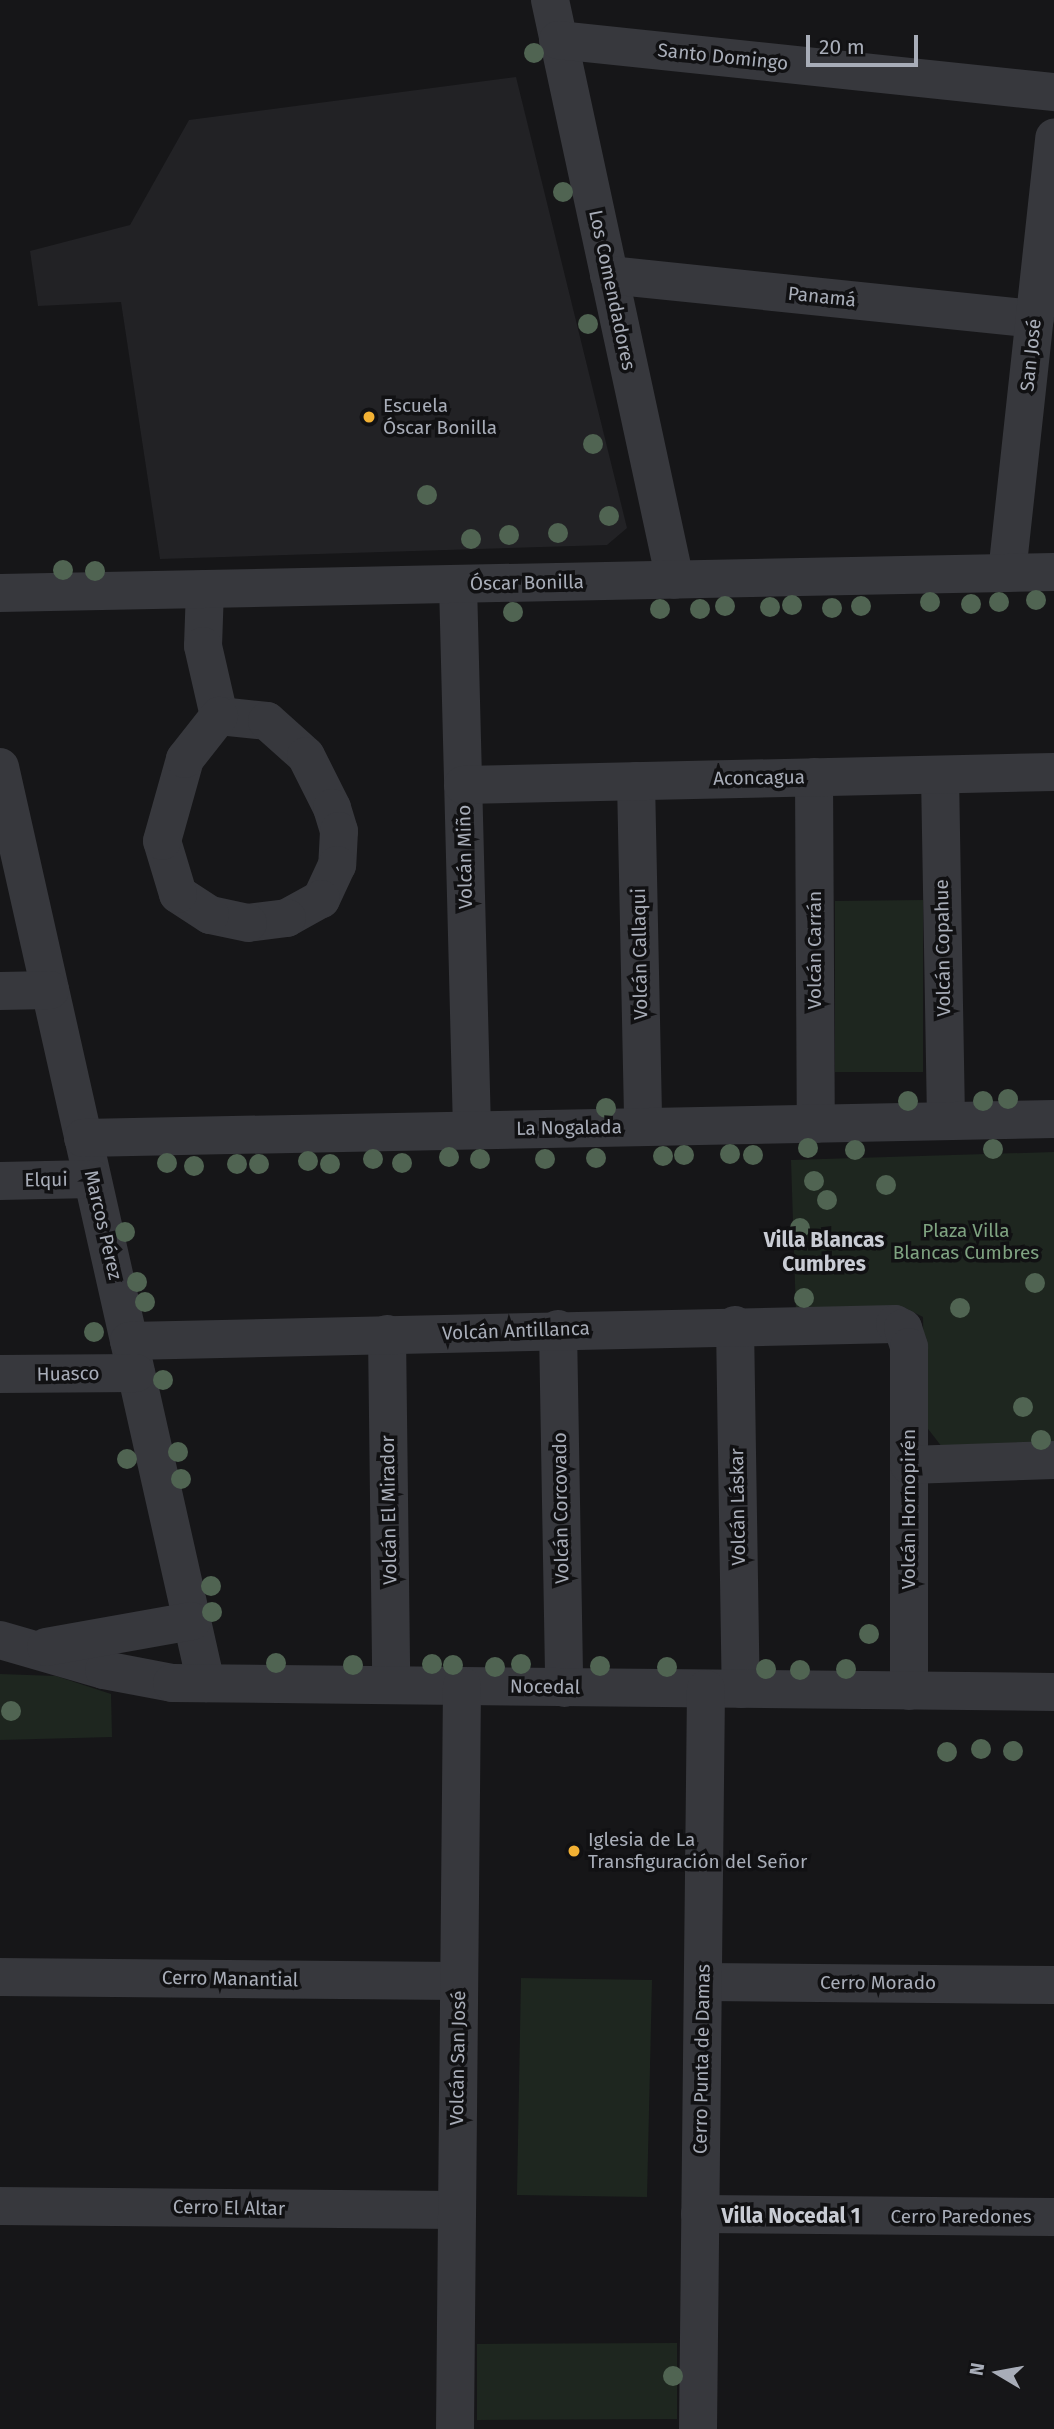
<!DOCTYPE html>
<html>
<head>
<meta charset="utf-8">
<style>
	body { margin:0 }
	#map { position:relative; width:1054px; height:2429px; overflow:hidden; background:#161618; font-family:"Fira Sans",sans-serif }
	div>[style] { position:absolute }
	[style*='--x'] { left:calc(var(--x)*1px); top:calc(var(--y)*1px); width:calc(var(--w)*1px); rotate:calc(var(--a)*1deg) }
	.built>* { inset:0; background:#222225 }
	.green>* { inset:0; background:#1e261f }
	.minor>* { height:38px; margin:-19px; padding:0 19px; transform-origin:19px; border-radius:19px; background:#37383d }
	.trees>* { width:20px; height:20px; margin:-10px; border-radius:50%; background:#506452 }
	.dots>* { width:19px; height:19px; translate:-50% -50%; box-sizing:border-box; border:4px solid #111113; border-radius:50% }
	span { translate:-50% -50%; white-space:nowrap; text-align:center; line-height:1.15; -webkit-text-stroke:7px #111113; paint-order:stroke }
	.street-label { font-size:19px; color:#a8adb8 }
	.poi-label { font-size:19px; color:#a8adb8 }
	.left { translate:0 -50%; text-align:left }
	.park-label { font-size:19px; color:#7fa381 }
	.neighbourhood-label { font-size:21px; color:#c9ccd4; font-weight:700 }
	.north { position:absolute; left:963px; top:2338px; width:70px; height:70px; -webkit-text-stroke:5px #111113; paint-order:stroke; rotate:280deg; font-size:19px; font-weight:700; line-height:28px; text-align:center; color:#a8adb8 }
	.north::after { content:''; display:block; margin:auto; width:24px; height:32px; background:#a8adb8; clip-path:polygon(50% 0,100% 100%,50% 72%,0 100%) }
	.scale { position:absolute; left:806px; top:35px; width:112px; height:32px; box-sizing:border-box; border:4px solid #a8adb8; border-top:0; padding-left:9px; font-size:21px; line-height:24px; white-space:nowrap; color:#a8adb8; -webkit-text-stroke:5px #111113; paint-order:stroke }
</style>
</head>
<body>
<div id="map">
	<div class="built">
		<div style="clip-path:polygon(516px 77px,627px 528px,607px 545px,160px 559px,121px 302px,38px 306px,30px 251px,130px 225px,189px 120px)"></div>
	</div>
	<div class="green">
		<div style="clip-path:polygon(923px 900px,923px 1072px,835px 1072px,835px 901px)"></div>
		<div style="clip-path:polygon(1054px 1152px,1054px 1443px,942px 1447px,925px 1425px,923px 1317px,901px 1306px,796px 1314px,791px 1160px)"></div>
		<div style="clip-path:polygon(0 1674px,56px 1676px,111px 1694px,112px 1737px,0 1740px)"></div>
		<div style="clip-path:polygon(521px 1978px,652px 1980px,647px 2197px,517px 2195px)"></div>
		<div style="clip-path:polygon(677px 2343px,677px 2419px,477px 2420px,477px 2344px)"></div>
	</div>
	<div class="minor">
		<div style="--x:550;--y:0;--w:593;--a:77.84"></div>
		<div style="--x:558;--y:40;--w:499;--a:6"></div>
		<div style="--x:609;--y:275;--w:428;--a:5.9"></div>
		<div style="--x:1007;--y:573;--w:438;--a:-83.8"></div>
		<div style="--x:458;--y:584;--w:546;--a:88.53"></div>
		<div style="--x:205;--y:589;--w:57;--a:92"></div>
		<div style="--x:203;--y:646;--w:72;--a:77.1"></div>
		<div style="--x:0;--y:593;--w:1054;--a:-1.14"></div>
		<div style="--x:219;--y:716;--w:48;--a:5.9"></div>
		<div style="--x:267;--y:721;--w:52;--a:41.9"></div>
		<div style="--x:306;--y:756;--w:58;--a:63.4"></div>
		<div style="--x:332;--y:808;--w:24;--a:73"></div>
		<div style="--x:339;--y:831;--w:34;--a:93"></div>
		<div style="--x:337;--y:865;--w:38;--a:115"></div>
		<div style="--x:321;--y:899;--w:39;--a:151"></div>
		<div style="--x:287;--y:918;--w:39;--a:173"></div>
		<div style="--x:248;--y:923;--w:39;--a:-168"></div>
		<div style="--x:210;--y:915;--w:38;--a:-147"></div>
		<div style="--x:178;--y:894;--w:55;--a:-106.8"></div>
		<div style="--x:162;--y:841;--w:85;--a:-74.3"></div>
		<div style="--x:185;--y:759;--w:55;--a:-51.7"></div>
		<div style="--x:0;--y:767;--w:939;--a:77.33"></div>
		<div style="--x:940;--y:775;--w:346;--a:89"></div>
		<div style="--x:814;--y:777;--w:347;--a:89.7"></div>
		<div style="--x:636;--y:781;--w:345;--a:88.8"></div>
		<div style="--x:463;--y:785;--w:591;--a:-1.26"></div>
		<div style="--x:0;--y:991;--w:50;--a:-1.1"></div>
		<div style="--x:83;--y:1138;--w:971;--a:-1.12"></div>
		<div style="--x:0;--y:1181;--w:92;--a:-1.2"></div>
		<div style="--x:735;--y:1325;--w:364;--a:89.1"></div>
		<div style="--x:558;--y:1329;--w:359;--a:89"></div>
		<div style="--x:387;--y:1334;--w:351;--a:89.3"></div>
		<div style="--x:129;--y:1341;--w:766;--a:-1.27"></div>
		<div style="--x:895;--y:1324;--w:9;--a:27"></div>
		<div style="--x:903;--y:1328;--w:20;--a:72"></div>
		<div style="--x:909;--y:1347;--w:344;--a:90"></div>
		<div style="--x:0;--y:1374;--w:136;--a:-0.4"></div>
		<div style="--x:909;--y:1465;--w:145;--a:-2"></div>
		<div style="--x:0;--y:1640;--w:108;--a:16.1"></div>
		<div style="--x:104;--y:1670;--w:69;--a:10.8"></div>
		<div style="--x:172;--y:1683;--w:882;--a:0.58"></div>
		<div style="--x:46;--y:1647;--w:148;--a:-10.1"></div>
		<div style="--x:0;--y:1977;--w:459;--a:0.5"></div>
		<div style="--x:703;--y:1982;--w:351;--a:0.5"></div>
		<div style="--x:0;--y:2206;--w:457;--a:0.5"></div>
		<div style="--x:700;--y:2214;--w:354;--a:0.5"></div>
		<div style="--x:455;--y:2429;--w:743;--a:-89.46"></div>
		<div style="--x:698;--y:2429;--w:740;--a:-89.38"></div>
	</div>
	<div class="trees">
		<div style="left:534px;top:53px"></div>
		<div style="left:563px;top:192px"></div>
		<div style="left:588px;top:324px"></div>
		<div style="left:593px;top:444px"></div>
		<div style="left:427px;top:495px"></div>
		<div style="left:609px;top:516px"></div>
		<div style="left:558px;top:533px"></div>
		<div style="left:509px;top:535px"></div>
		<div style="left:471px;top:539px"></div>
		<div style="left:63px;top:570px"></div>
		<div style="left:95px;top:571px"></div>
		<div style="left:1036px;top:600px"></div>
		<div style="left:930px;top:602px"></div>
		<div style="left:999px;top:602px"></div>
		<div style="left:971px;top:604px"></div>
		<div style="left:792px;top:605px"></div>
		<div style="left:725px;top:606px"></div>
		<div style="left:861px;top:606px"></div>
		<div style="left:770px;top:607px"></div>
		<div style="left:832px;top:608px"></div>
		<div style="left:660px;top:609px"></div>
		<div style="left:700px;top:609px"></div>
		<div style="left:513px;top:612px"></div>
		<div style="left:1008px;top:1099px"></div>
		<div style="left:908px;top:1101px"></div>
		<div style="left:983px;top:1101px"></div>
		<div style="left:606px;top:1108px"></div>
		<div style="left:808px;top:1148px"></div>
		<div style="left:993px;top:1149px"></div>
		<div style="left:855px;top:1150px"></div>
		<div style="left:730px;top:1154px"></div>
		<div style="left:684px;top:1155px"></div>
		<div style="left:753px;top:1155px"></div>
		<div style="left:663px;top:1156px"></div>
		<div style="left:449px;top:1157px"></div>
		<div style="left:596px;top:1158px"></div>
		<div style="left:373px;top:1159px"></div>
		<div style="left:480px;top:1159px"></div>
		<div style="left:545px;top:1159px"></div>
		<div style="left:308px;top:1161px"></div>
		<div style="left:167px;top:1163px"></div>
		<div style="left:402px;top:1163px"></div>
		<div style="left:237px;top:1164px"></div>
		<div style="left:259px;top:1164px"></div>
		<div style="left:330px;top:1164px"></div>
		<div style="left:194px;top:1166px"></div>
		<div style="left:814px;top:1181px"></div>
		<div style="left:886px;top:1185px"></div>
		<div style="left:827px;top:1200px"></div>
		<div style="left:800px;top:1228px"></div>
		<div style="left:125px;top:1232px"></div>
		<div style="left:137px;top:1282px"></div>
		<div style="left:1035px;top:1283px"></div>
		<div style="left:804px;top:1298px"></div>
		<div style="left:145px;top:1302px"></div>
		<div style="left:960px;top:1308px"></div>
		<div style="left:94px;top:1332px"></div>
		<div style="left:163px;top:1380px"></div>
		<div style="left:1023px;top:1407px"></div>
		<div style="left:1041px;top:1440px"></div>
		<div style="left:178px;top:1452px"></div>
		<div style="left:127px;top:1459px"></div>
		<div style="left:181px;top:1479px"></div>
		<div style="left:211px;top:1586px"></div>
		<div style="left:212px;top:1612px"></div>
		<div style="left:869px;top:1634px"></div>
		<div style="left:276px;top:1663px"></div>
		<div style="left:432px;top:1664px"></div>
		<div style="left:521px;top:1664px"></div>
		<div style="left:353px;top:1665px"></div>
		<div style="left:453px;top:1665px"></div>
		<div style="left:600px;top:1666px"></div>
		<div style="left:495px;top:1667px"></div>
		<div style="left:667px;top:1667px"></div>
		<div style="left:766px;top:1669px"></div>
		<div style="left:846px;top:1669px"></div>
		<div style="left:800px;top:1670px"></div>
		<div style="left:11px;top:1711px"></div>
		<div style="left:981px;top:1749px"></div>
		<div style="left:1013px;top:1751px"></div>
		<div style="left:947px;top:1752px"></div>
		<div style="left:673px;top:2376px"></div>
	</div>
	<div class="dots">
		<div style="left:369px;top:417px;background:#f2b134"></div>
		<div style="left:574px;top:1851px;background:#f2b134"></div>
	</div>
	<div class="street-label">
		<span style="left:723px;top:57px;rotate:6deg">Santo Domingo</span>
		<span style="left:612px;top:290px;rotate:78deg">Los Comendadores</span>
		<span style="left:822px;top:297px;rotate:6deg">Panamá</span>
		<span style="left:1031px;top:355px;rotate:-84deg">San José</span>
		<span style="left:527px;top:583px;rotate:-1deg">Óscar Bonilla</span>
		<span style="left:759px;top:778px;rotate:-1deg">Aconcagua</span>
		<span style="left:465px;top:857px;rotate:-91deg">Volcán Miño</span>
		<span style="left:943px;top:948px;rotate:-91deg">Volcán Copahue</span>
		<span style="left:815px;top:950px;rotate:-90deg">Volcán Carrán</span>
		<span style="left:640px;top:954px;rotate:-91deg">Volcán Callaqui</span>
		<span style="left:569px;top:1128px;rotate:-1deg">La Nogalada</span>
		<span style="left:46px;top:1180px;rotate:-1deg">Elqui</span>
		<span style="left:103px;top:1225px;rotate:77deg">Marcos Pérez</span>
		<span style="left:516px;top:1331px;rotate:-2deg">Volcán Antillanca</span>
		<span style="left:68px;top:1374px;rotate:-1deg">Huasco</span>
		<span style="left:738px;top:1507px;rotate:-91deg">Volcán Láskar</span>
		<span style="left:561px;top:1508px;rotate:-91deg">Volcán Corcovado</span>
		<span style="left:909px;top:1509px;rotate:-90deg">Volcán Hornopirén</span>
		<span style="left:389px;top:1510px;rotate:-91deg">Volcán El Mirador</span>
		<span style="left:545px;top:1687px;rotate:1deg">Nocedal</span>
		<span style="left:230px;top:1979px;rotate:1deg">Cerro Manantial</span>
		<span style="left:878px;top:1983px">Cerro Morado</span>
		<span style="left:458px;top:2058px;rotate:-89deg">Volcán San José</span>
		<span style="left:702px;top:2059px;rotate:-89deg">Cerro Punta de Damas</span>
		<span style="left:229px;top:2208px;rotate:1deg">Cerro El Altar</span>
		<span style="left:961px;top:2217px">Cerro Paredones</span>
	</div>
	<div class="poi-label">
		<span class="left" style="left:383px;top:417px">Escuela<br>Óscar Bonilla</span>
		<span class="left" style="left:588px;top:1851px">Iglesia de La<br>Transfiguración del Señor</span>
	</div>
	<div class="park-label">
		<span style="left:966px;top:1242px">Plaza Villa<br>Blancas Cumbres</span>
	</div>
	<div class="neighbourhood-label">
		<span style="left:824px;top:1252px">Villa Blancas<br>Cumbres</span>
		<span style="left:791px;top:2216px">Villa Nocedal 1</span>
	</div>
	<div class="north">N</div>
	<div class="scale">20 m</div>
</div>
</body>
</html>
